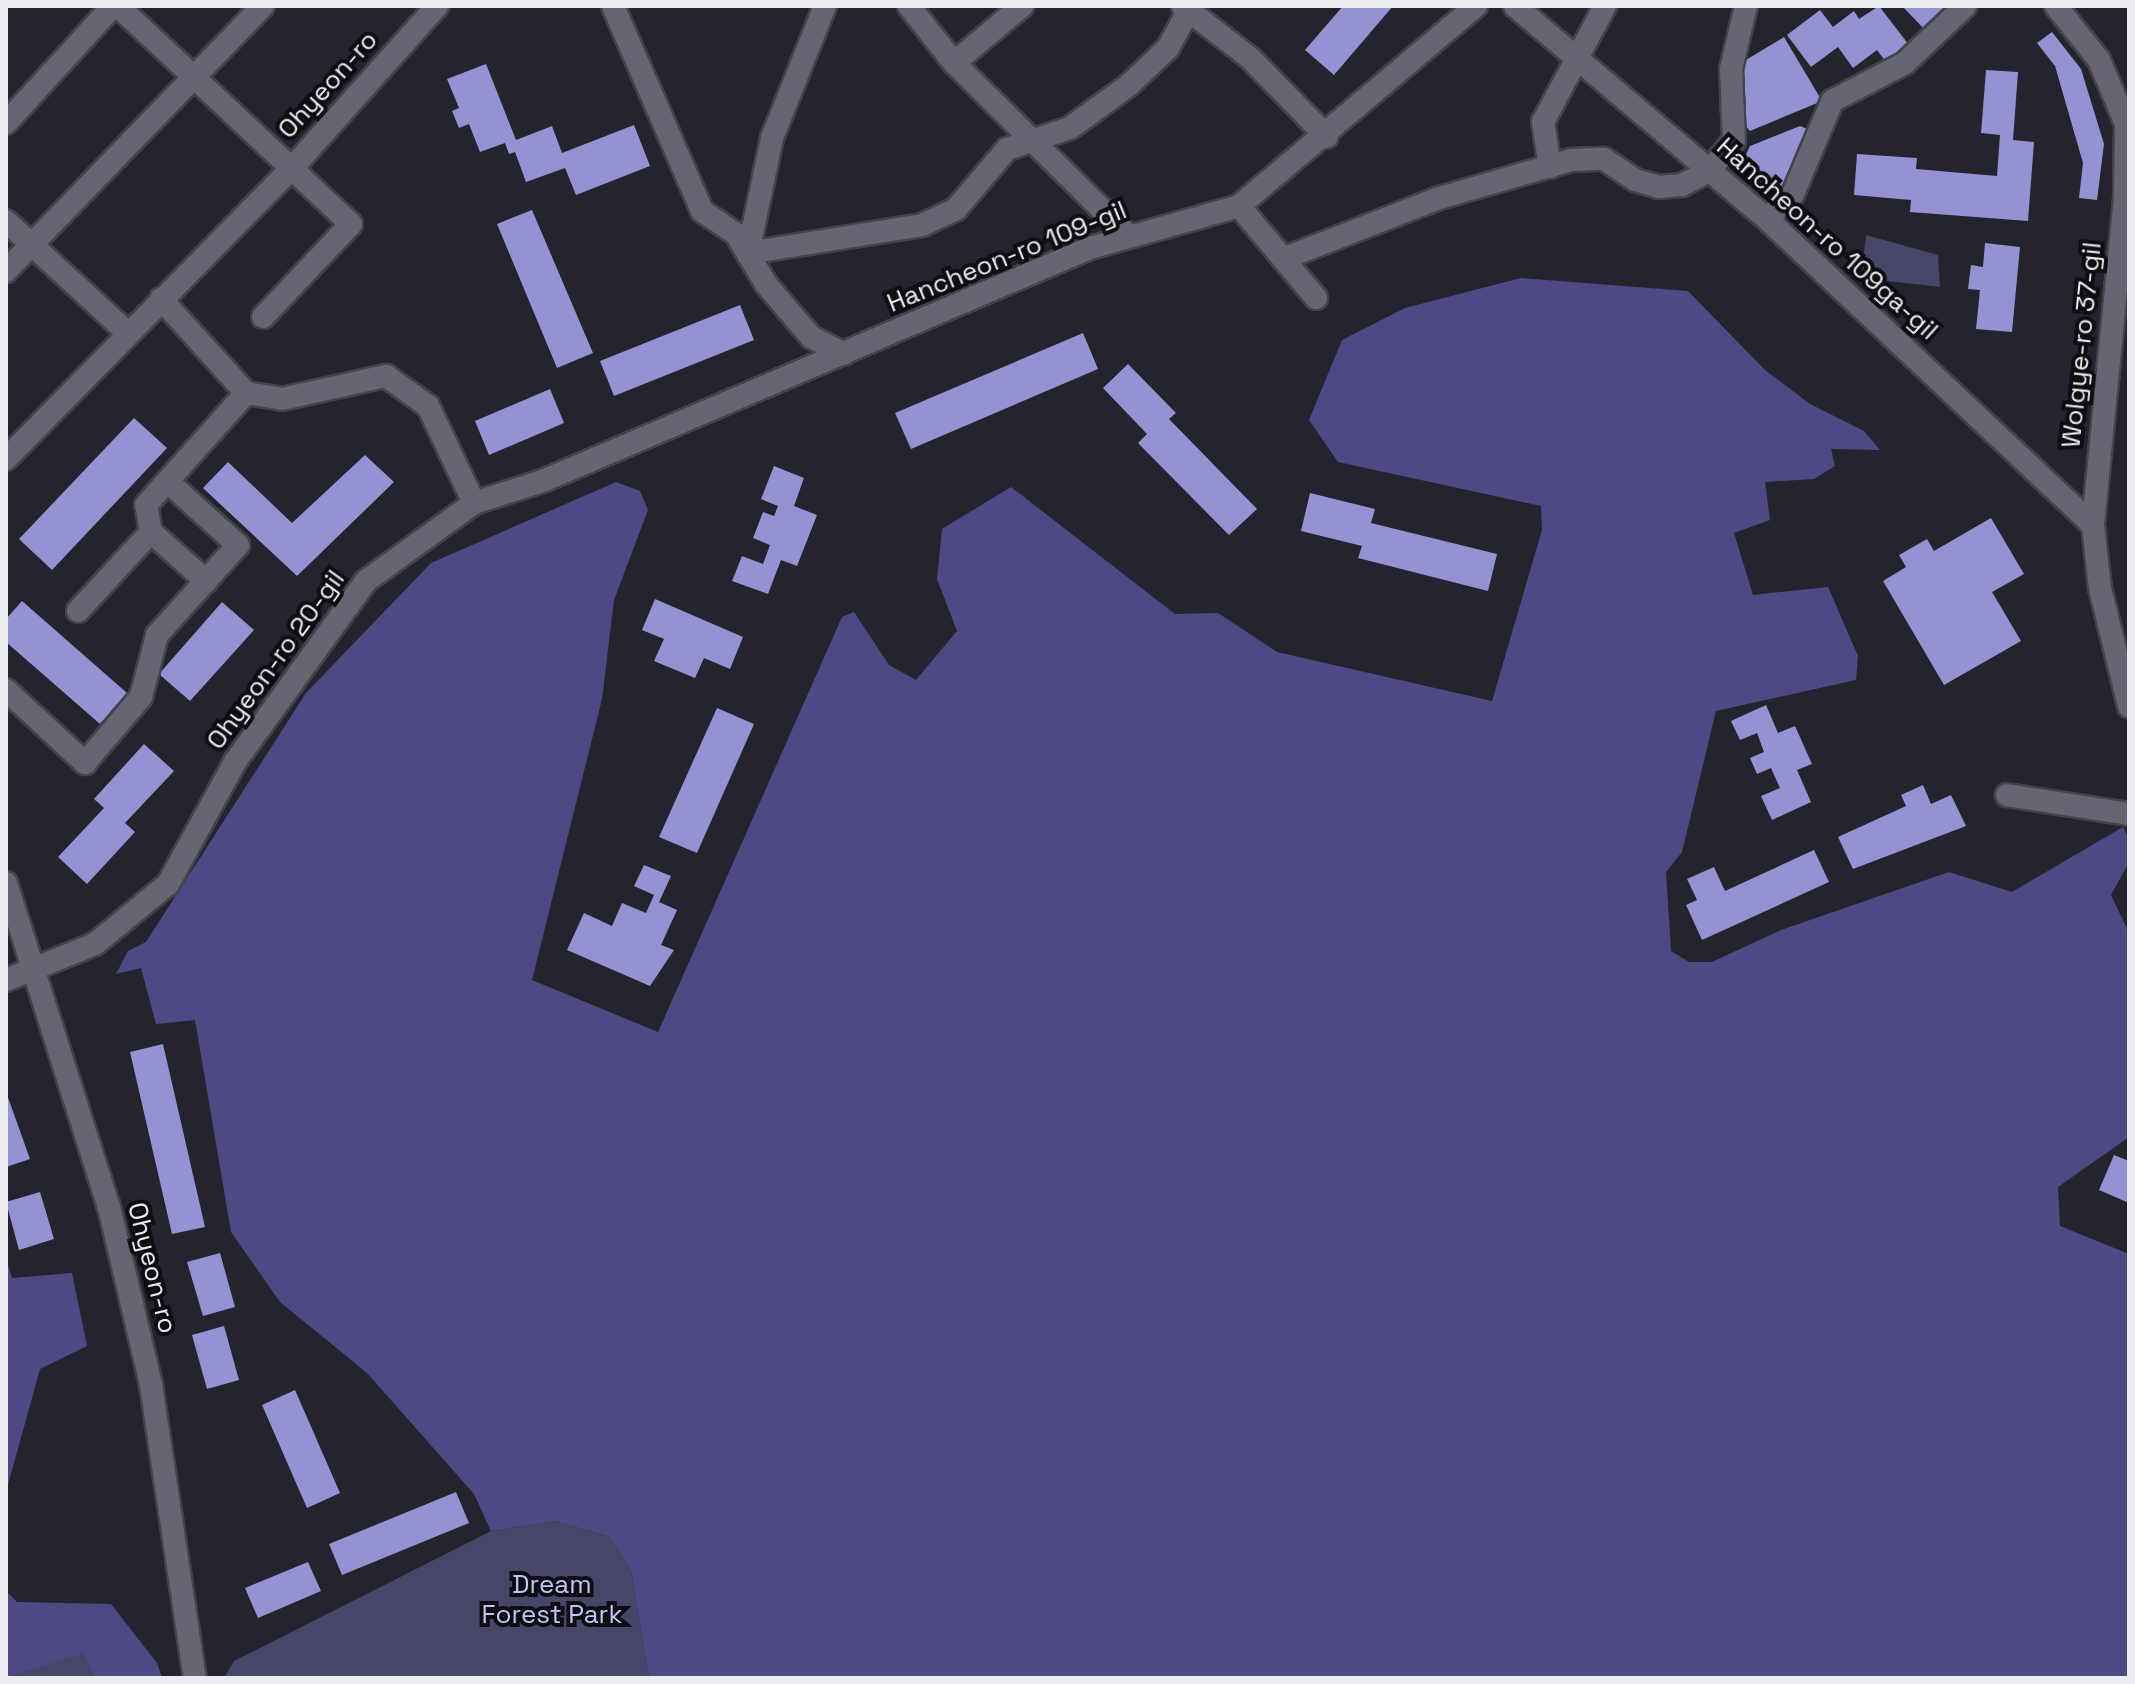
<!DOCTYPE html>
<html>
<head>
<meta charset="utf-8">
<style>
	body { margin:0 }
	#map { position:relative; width:2135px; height:1684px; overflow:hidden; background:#24242e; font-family:"Space Grotesk",sans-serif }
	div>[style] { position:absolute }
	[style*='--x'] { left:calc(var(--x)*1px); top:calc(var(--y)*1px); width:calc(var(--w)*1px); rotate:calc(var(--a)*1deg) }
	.green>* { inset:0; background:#474568 }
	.forest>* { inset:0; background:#4e4985 }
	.building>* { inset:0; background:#9492d3 }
	.roads { filter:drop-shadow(2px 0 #43434b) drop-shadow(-2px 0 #43434b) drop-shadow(0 2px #43434b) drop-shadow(0 -2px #43434b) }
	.minor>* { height:22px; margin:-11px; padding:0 11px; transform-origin:11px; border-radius:11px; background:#666672 }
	span { translate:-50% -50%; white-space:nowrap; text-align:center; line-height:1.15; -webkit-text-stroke:8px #0e0e12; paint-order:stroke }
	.street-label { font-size:26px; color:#ececf3 }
	.park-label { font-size:26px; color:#c4c3fa }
	.frame { position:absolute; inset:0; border:8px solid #ececf3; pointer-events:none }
</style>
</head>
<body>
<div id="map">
	<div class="green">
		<div style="clip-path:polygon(1866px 235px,1938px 255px,1940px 287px,1861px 278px)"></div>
		<div style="clip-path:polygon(555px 1521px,610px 1537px,631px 1571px,649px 1678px,224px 1678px,234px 1661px,491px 1531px)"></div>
		<div style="clip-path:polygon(85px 1653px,95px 1678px,8px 1678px,61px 1656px)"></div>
	</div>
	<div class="forest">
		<div style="clip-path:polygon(1521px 278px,1688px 291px,1765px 370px,1810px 404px,1864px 431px,1880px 450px,1831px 449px,1835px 466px,1814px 479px,1765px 482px,1770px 520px,1734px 533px,1753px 595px,1828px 587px,1858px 656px,1856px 680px,1716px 711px,1682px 852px,1666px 872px,1671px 951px,1689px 962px,1712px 962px,1781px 930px,1949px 872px,2012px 892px,2123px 827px,2129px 839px,2129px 862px,2111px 895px,2129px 933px,2129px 1137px,2058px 1187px,2060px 1226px,2129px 1254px,2129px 1678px,649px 1678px,631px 1571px,610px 1537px,555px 1521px,491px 1531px,474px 1494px,367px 1373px,280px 1302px,231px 1232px,195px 1020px,156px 1024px,141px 968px,116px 974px,128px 951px,146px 942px,306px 693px,431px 563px,616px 482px,640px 491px,648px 510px,614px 600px,602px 699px,532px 980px,658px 1032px,842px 617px,854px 612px,889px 665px,916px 680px,957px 631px,937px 579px,942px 529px,1011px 487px,1175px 614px,1218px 613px,1277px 652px,1492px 701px,1542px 530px,1541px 506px,1338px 462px,1309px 420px,1342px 340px,1405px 308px)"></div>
		<div style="clip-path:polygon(6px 1258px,12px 1278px,72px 1273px,87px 1346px,40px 1369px,6px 1492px)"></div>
		<div style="clip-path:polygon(6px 1591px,17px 1602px,111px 1604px,157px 1663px,162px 1678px,95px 1678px,84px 1653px,6px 1678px)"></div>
	</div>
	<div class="building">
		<div style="clip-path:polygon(1343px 6px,1393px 6px,1334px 75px,1305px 50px)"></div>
		<div style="clip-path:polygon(1879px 6px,1909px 45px,1886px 62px,1877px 50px,1853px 68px,1838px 47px,1811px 67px,1787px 35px,1820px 10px,1833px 27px,1854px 11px,1859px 19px)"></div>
		<div style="clip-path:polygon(1902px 6px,1941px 6px,1948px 13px,1927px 32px)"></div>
		<div style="clip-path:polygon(2052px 32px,2081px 69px,2104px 144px,2097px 200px,2079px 198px,2083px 163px,2055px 66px,2037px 43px)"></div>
		<div style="clip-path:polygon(1784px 37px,1822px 101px,1750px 131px,1740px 120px,1736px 66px)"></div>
		<div style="clip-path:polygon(486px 64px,516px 140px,552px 126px,562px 153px,634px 125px,650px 166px,576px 195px,565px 168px,526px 182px,515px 152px,509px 154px,505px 143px,480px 152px,469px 124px,459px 128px,452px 111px,459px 108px,447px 79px)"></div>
		<div style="clip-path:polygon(1986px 70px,2018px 72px,2013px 140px,2034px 142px,2028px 221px,1910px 212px,1911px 200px,1854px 195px,1857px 154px,1917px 158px,1916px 169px,1997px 176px,2000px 135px,1981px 133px)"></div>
		<div style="clip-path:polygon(1800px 126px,1810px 130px,1786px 198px,1751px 183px,1754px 175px,1739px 169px,1750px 146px)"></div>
		<div style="clip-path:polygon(532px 210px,593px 353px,557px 368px,497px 224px)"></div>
		<div style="clip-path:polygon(1985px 243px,2020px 247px,2012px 332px,1976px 329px,1980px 290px,1968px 289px,1971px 265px,1983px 267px)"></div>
		<div style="clip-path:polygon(740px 305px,754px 340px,614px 396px,600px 361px)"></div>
		<div style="clip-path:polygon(1083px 333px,1098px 369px,911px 449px,895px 413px)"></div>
		<div style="clip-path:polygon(1128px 364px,1176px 413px,1169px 419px,1257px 509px,1229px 535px,1138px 443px,1147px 434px,1103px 388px)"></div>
		<div style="clip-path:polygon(550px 389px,564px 423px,489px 455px,475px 421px)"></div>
		<div style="clip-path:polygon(134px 418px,167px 448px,52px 570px,19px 539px)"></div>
		<div style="clip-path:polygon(365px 455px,394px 482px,297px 576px,203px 488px,228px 462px,292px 523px)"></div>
		<div style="clip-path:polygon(774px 466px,804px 478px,794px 506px,817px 515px,797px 566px,781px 560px,768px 594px,732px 581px,742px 556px,763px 564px,770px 545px,753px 538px,763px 512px,774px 516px,778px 506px,761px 499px)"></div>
		<div style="clip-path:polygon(1310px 493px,1375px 509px,1371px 523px,1497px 554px,1488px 591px,1358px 558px,1362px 546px,1301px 531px)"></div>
		<div style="clip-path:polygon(1991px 518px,2024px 574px,1992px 592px,2021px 641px,1944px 685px,1883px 581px,1906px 567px,1899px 555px,1927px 539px,1934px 551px)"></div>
		<div style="clip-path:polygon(655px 599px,743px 637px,730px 669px,704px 658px,695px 678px,654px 661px,664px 639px,642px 630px)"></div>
		<div style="clip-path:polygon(22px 601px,127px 693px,100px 724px,6px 642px,6px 619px)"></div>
		<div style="clip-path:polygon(222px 602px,254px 630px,190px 701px,159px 674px)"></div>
		<div style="clip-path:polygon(1766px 705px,1778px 733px,1795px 726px,1812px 764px,1797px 770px,1811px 802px,1772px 820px,1761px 796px,1780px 788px,1771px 768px,1757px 774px,1750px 758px,1764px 752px,1757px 733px,1740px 740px,1731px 721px)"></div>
		<div style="clip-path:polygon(717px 708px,754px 724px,697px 853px,659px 837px)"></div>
		<div style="clip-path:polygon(144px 744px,174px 771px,125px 823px,135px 832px,87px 884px,58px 857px,104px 808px,94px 799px)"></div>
		<div style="clip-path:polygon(1923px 785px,1931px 804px,1951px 795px,1966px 826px,1853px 869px,1838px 837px,1906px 806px,1901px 795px)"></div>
		<div style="clip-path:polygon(1814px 850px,1829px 882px,1702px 940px,1686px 905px,1697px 900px,1687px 879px,1714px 867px,1725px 891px)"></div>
		<div style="clip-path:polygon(644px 865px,671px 876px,659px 902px,677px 910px,661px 945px,674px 950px,650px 986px,567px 950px,584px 913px,612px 926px,622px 903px,646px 913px,654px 895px,634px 886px)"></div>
		<div style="clip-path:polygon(163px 1044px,205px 1227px,172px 1234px,130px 1052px)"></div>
		<div style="clip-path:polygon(6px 1092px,30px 1159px,6px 1167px)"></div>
		<div style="clip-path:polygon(2114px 1155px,2129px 1161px,2129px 1203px,2099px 1190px)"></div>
		<div style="clip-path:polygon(40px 1192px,54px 1239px,19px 1250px,6px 1202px)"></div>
		<div style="clip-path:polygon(220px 1253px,235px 1307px,203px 1316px,187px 1262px)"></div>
		<div style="clip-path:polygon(224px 1326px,239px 1380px,207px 1389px,192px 1335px)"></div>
		<div style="clip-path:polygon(295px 1390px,340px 1493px,307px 1508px,262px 1405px)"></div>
		<div style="clip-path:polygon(456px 1492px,469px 1523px,342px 1575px,329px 1544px)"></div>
		<div style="clip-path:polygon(308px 1562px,321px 1591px,258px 1618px,245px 1588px)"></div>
	</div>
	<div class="roads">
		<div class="minor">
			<div style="--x:118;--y:6;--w:319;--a:43.1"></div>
			<div style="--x:351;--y:224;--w:128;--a:133.4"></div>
			<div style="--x:613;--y:6;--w:223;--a:66.5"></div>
			<div style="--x:702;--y:211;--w:41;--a:34.1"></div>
			<div style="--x:736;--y:234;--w:58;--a:59"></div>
			<div style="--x:766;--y:284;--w:70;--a:49.7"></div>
			<div style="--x:811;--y:337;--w:37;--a:27"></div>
			<div style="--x:825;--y:6;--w:142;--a:111.9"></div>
			<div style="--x:772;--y:138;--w:117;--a:101.8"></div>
			<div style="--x:748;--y:253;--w:176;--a:-9.1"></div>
			<div style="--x:922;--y:225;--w:38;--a:-25"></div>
			<div style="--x:956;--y:209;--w:79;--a:-49.6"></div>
			<div style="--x:1007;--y:149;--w:66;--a:-18.4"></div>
			<div style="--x:1070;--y:128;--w:73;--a:-36.1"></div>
			<div style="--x:1129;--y:85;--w:54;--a:-43.5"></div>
			<div style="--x:1168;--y:48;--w:43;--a:-61.1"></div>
			<div style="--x:909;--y:6;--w:73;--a:51.7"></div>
			<div style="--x:954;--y:63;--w:246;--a:44.7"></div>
			<div style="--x:1183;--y:6;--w:85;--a:37.8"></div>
			<div style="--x:1250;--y:58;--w:110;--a:45.7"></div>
			<div style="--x:1515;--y:6;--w:330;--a:40.2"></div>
			<div style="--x:1767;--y:219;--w:447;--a:43.2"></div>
			<div style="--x:2056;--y:6;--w:69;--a:51.5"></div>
			<div style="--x:2099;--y:60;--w:69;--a:67.1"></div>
			<div style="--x:2126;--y:124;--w:74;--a:90.8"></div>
			<div style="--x:2125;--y:198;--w:329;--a:95.6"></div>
			<div style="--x:2093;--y:525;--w:63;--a:83.7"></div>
			<div style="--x:2100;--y:588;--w:122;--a:76.2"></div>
			<div style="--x:954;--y:63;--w:89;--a:-40"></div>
			<div style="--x:6;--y:123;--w:159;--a:-47.6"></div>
			<div style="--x:1550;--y:167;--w:46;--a:-98.8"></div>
			<div style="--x:1543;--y:122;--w:132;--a:-61.9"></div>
			<div style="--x:1239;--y:206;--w:120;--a:50.1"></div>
			<div style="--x:1767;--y:219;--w:36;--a:-44"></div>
			<div style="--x:1793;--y:194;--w:101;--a:-67.2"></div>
			<div style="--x:1832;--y:101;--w:82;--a:-27.5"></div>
			<div style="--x:1905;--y:63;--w:83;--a:-43.5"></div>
			<div style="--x:6;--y:221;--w:166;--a:42.6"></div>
			<div style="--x:1285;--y:258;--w:162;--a:-21.3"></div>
			<div style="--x:1436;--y:199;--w:141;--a:-16.1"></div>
			<div style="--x:1571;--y:160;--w:33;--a:-2"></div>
			<div style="--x:1604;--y:159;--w:37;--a:34"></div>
			<div style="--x:1635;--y:180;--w:25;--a:16"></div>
			<div style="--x:1659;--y:187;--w:23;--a:-5"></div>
			<div style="--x:1682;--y:185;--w:32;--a:-28"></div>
			<div style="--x:1710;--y:170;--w:38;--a:-51"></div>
			<div style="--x:1734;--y:140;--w:71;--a:-92.4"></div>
			<div style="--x:1731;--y:69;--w:65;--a:-76.6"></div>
			<div style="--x:6;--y:271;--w:369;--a:-45.9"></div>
			<div style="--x:161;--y:299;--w:127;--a:47.9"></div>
			<div style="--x:246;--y:393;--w:36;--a:9"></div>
			<div style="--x:282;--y:399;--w:107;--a:-12.5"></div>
			<div style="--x:386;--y:376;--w:52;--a:35.5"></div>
			<div style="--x:428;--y:406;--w:107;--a:64.6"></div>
			<div style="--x:6;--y:459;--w:411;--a:-45.5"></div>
			<div style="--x:294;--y:166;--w:215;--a:-48.2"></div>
			<div style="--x:151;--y:532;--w:74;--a:41.7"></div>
			<div style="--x:78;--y:611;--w:108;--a:-47.3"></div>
			<div style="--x:151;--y:532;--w:27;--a:-100"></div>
			<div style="--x:146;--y:505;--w:150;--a:-48.2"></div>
			<div style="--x:6;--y:690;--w:108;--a:42.7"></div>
			<div style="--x:85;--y:763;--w:87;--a:-49.7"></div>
			<div style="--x:141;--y:697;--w:64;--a:-75.5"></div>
			<div style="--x:157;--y:635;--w:121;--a:-48"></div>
			<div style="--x:238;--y:545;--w:94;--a:-138"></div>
			<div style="--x:2007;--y:795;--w:123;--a:8.9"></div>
			<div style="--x:6;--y:883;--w:340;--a:72.4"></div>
			<div style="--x:109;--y:1207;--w:183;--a:76.7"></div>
			<div style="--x:151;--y:1385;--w:296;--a:81.5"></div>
			<div style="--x:6;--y:980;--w:96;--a:-22"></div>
			<div style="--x:95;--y:944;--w:94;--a:-39.4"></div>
			<div style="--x:168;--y:884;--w:139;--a:-61.2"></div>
			<div style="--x:235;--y:762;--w:223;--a:-54.1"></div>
			<div style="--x:366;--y:581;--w:133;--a:-35.8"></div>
			<div style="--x:474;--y:503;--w:75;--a:-17.9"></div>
			<div style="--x:545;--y:480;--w:592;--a:-23.06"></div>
			<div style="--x:1090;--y:248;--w:155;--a:-15.7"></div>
			<div style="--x:1239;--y:206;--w:310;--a:-40.2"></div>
		</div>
	</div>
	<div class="street-label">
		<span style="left:328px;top:85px;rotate:-48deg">Ohyeon-ro</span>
		<span style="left:1827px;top:239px;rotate:42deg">Hancheon-ro 109ga-gil</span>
		<span style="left:1007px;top:257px;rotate:-22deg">Hancheon-ro 109-gil</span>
		<span style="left:2082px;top:345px;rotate:-84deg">Wolgye-ro 37-gil</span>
		<span style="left:276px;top:660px;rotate:-54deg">Ohyeon-ro 20-gil</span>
		<span style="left:152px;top:1268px;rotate:76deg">Ohyeon-ro</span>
	</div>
	<div class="park-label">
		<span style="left:552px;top:1600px">Dream<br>Forest Park</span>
	</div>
	<div class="frame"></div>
</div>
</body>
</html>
